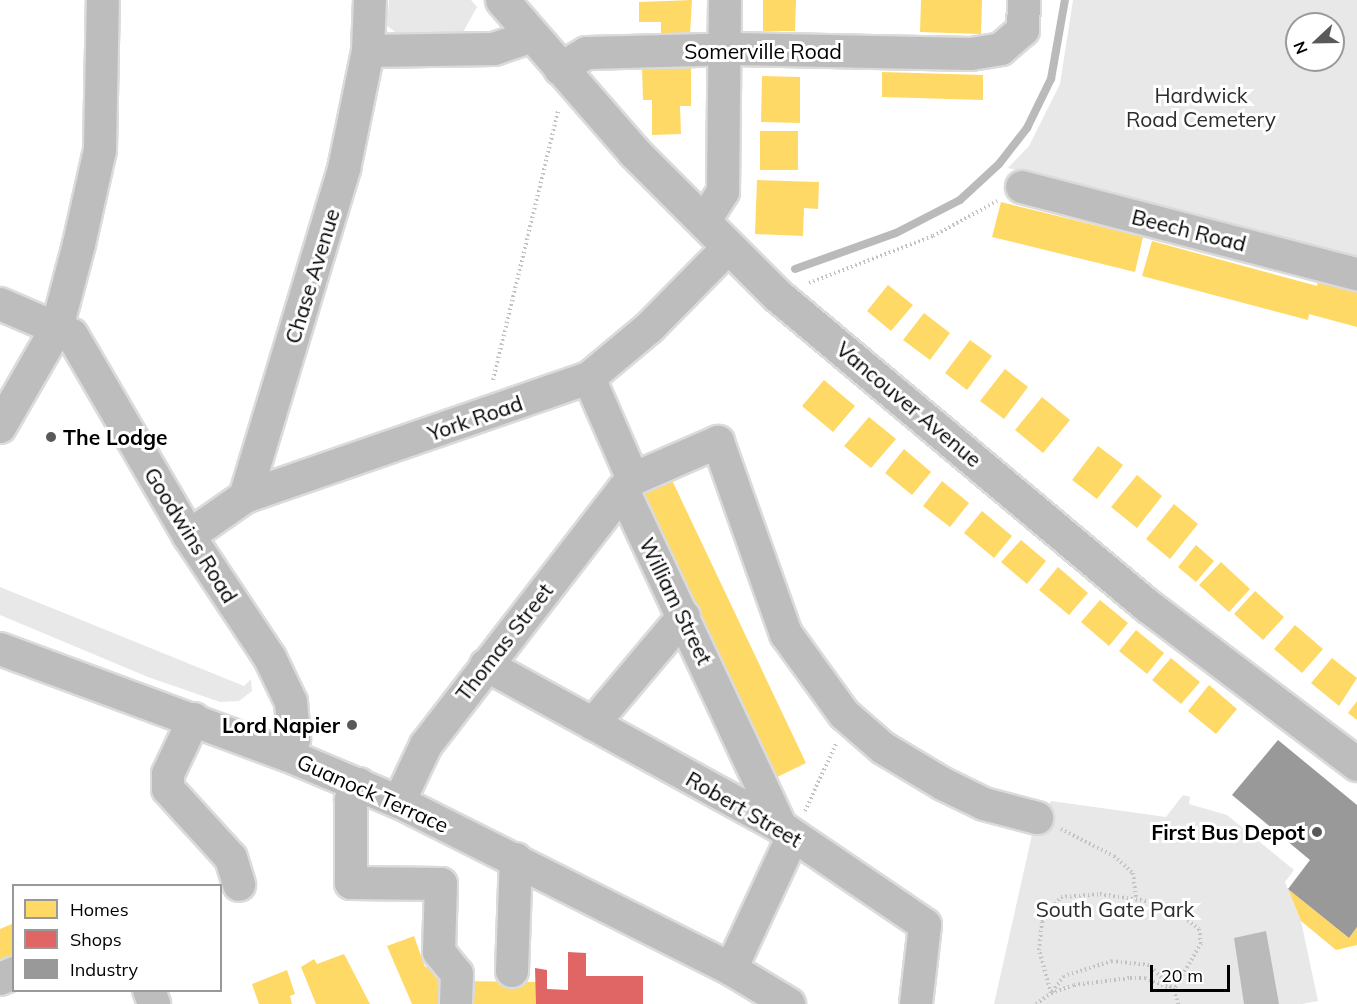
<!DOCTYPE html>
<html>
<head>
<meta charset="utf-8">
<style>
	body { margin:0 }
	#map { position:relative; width:1357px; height:1004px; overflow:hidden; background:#fff; font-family:Mulish,sans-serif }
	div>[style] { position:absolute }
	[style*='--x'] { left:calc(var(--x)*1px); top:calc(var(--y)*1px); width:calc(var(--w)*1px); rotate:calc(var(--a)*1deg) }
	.green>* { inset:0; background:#e8e8e8 }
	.water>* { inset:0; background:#bababa }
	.homes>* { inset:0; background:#ffd966 }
	.shops>* { inset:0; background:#e06666 }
	.industry>* { inset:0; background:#999 }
	.stream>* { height:8px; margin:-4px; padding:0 4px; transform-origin:4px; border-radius:4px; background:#bababa }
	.path>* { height:4px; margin-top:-2px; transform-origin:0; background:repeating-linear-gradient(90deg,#c2c2c2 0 1.5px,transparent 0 4.5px) }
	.roads { filter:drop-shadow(2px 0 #dbdbdb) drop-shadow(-2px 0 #dbdbdb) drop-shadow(0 2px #dbdbdb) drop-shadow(0 -2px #dbdbdb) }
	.minor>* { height:32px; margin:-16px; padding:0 16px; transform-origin:16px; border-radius:16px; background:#bdbdbd }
	.major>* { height:33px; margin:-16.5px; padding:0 16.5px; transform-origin:16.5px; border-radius:16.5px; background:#bdbdbd }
	.dots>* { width:16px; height:16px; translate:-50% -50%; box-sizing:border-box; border:3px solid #fff; border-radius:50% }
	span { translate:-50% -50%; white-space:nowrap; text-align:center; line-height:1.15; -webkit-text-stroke:6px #fff; paint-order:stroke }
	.street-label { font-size:21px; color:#000 }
	.park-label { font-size:21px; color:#2c2c2c }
	.poi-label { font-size:21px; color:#000; font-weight:700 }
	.left { translate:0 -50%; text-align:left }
	.right { translate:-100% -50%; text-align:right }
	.legend { position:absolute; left:12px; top:884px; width:210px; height:108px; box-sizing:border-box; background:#fff; border:2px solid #999; margin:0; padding:8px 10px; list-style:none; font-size:18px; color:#000 }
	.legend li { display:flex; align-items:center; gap:12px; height:30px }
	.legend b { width:30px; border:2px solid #999 }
	.north { position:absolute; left:1285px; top:12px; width:60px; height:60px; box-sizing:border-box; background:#fff; border:2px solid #999; border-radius:50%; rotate:248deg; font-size:16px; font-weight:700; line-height:24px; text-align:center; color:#000 }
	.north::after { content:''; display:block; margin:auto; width:21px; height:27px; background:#595959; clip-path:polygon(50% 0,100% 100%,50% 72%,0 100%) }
	.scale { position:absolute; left:1150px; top:965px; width:80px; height:27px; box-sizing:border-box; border:3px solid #000; border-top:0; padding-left:8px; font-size:18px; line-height:21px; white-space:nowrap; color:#000; -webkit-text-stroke:4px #fff; paint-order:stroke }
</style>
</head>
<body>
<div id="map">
	<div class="green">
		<div style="clip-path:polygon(389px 0,471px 0,477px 7px,462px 34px,398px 34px,387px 26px)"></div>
		<div style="clip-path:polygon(evenodd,1073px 0,1357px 0,1357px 256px,1008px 168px,1029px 146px,1060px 84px,1073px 0,1297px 24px,1333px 24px,1333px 60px,1297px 60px,1297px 24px)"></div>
		<div style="clip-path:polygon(0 587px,244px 686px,251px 679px,252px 691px,239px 701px,220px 702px,148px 677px,0 615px)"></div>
		<div style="clip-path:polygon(1183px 795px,1190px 797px,1189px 804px,1227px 815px,1294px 870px,1285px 882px,1301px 921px,1318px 1001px,1302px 1004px,994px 1004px,1034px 826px,1051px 801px,1166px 817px)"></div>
	</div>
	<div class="water">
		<div style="clip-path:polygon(1266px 931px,1279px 1004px,1244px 1004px,1234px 938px)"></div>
	</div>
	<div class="homes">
		<div style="clip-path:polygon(692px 0,690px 34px,661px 34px,661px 22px,639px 22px,639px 2px)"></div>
		<div style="clip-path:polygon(763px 0,796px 0,795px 31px,763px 31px)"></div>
		<div style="clip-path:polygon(921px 0,982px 0,981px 34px,920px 32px)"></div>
		<div style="clip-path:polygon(691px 66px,691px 106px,680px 106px,681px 134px,652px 135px,652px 100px,643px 100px,642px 67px)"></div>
		<div style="clip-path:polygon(882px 72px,983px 75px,983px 100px,882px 97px)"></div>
		<div style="clip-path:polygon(762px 76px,800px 77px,800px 123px,761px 122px)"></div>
		<div style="clip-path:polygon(760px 131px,798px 131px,798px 170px,760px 170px)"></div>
		<div style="clip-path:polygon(757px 180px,819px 182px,818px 209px,804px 208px,803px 236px,755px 234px)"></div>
		<div style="clip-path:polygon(1001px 202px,1143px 237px,1135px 272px,992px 237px)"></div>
		<div style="clip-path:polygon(1152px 241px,1317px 286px,1318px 279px,1357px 290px,1357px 327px,1309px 314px,1308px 320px,1142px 276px)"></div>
		<div style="clip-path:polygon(888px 285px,913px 305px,891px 331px,867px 311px)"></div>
		<div style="clip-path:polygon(924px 313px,950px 333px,930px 360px,903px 340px)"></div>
		<div style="clip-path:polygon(970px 340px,992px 356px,967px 390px,945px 373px)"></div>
		<div style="clip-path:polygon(1005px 369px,1028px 387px,1004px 419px,980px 401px)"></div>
		<div style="clip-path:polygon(824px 380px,855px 406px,833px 432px,802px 406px)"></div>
		<div style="clip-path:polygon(1042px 397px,1070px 420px,1043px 453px,1015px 430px)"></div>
		<div style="clip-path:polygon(869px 417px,896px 439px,871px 468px,844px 446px)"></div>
		<div style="clip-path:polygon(1098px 446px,1123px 465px,1097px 499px,1072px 480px)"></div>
		<div style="clip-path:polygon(904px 449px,931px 472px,912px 495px,885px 473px)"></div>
		<div style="clip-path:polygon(1137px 475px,1162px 496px,1137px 528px,1111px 507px)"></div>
		<div style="clip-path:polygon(670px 476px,806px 763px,771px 780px,635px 493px)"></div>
		<div style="clip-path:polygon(942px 481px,969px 503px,950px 527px,923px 506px)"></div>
		<div style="clip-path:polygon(1174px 504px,1198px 524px,1170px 559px,1146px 539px)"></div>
		<div style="clip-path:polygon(982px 511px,1012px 536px,994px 558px,964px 533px)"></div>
		<div style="clip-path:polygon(1021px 540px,1046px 561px,1027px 584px,1001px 562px)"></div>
		<div style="clip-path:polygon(1196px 545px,1214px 561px,1196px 582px,1178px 567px)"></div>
		<div style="clip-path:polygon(1221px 562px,1250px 589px,1229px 612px,1199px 585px)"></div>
		<div style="clip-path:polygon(1058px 567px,1088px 593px,1069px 615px,1039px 590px)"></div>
		<div style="clip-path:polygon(1255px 591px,1284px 617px,1263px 640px,1234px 614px)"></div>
		<div style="clip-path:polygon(1100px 600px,1128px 623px,1109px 646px,1081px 622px)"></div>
		<div style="clip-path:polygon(1295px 625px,1323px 649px,1302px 673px,1274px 649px)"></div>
		<div style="clip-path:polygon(1136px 630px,1164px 653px,1147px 674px,1119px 651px)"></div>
		<div style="clip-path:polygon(1171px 658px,1200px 682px,1181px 704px,1152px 680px)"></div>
		<div style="clip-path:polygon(1332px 658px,1357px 678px,1339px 706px,1311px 683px)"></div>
		<div style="clip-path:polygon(1209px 685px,1237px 709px,1216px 734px,1188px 711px)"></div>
		<div style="clip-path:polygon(1357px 701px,1357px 720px,1348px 713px)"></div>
		<div style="clip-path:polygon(1288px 889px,1349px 938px,1357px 927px,1357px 945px,1336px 950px,1301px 921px)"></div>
		<div style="clip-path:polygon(14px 923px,14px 968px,0 974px,0 929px)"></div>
		<div style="clip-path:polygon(414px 936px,425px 967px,440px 967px,439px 982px,451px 982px,451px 1004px,412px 1004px,387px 946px)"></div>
		<div style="clip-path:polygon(344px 954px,370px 1004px,316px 1004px,301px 967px,314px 959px,317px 964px)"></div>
		<div style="clip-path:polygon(287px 970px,295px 994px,290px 996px,292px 1004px,259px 1004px,252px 984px)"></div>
		<div style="clip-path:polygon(463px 981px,536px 982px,536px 1004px,463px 1004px)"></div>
	</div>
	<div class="shops">
		<div style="clip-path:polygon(568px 952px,586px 953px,586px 976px,643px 976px,643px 1004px,536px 1004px,535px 968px,547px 970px,547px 989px,568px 990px)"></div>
	</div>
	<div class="industry">
		<div style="clip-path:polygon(1278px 740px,1357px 805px,1357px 927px,1349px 938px,1288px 889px,1310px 860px,1232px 795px)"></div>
	</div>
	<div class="stream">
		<div style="--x:795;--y:269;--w:107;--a:-19.6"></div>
		<div style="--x:896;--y:233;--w:72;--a:-27.3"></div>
		<div style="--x:960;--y:200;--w:53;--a:-42.7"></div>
		<div style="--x:999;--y:164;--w:46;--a:-52.1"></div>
		<div style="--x:1027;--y:128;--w:55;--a:-63.9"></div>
		<div style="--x:1051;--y:79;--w:80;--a:-80"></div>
	</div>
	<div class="path">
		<div style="--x:809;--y:283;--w:133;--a:-20.8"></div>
		<div style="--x:933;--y:236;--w:73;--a:-28.7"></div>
		<div style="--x:493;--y:380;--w:277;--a:-76.4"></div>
		<div style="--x:805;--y:811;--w:74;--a:-65.2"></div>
		<div style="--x:1061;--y:829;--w:59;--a:27"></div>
		<div style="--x:1114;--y:856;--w:25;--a:42"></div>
		<div style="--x:1133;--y:873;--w:24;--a:83"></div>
		<div style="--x:1100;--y:894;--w:67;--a:8.6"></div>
		<div style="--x:1166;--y:904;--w:41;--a:37.1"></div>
		<div style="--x:1199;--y:929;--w:14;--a:82"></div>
		<div style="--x:1201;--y:943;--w:54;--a:119.9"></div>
		<div style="--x:1174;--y:990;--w:35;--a:-135"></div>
		<div style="--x:1149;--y:965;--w:37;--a:-174"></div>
		<div style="--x:1112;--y:961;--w:50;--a:162.6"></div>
		<div style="--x:1064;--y:976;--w:21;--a:127"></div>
		<div style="--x:1051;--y:993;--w:45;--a:-105.6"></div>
		<div style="--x:1039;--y:950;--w:28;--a:-84"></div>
		<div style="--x:1042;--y:922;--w:31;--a:-53"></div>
		<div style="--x:1061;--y:897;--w:39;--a:-4"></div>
		<div style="--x:1036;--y:1004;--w:19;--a:-36"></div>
		<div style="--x:1051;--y:993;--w:24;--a:-19"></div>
		<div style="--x:1074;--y:985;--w:56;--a:-7.1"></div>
		<div style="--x:1130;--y:978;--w:15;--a:0"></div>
		<div style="--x:1145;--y:978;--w:31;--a:22"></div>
		<div style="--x:1174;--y:990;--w:15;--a:74"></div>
	</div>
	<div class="roads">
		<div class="minor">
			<div style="--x:368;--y:51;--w:126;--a:-0.9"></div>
			<div style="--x:494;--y:49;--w:40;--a:-18.9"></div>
			<div style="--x:560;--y:69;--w:31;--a:-31"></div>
			<div style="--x:587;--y:53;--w:148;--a:-1.5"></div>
			<div style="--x:735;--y:49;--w:236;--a:1.2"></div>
			<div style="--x:971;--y:54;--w:30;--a:-9"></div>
			<div style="--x:1001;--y:49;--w:29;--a:-41"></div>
			<div style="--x:1023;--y:30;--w:30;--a:-88"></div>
			<div style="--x:1022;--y:187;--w:346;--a:14.6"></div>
			<div style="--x:704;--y:222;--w:36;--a:-58"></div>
			<div style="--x:723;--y:192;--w:192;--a:-89.4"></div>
			<div style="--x:0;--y:304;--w:78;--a:23.3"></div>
			<div style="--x:72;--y:335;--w:233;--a:59.8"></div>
			<div style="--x:189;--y:536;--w:146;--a:56.4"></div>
			<div style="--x:270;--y:658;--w:49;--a:64.5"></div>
			<div style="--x:291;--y:702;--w:37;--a:85"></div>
			<div style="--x:294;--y:739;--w:17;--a:114"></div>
			<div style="--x:589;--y:378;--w:110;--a:66.5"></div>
			<div style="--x:633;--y:479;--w:15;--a:132"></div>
			<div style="--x:623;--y:490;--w:372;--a:64.9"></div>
			<div style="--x:0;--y:427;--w:114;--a:-60.1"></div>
			<div style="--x:57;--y:328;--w:87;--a:-75.3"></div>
			<div style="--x:79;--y:244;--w:96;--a:-77.4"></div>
			<div style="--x:100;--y:150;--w:150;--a:-88.9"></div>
			<div style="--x:633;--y:479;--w:93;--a:-23.5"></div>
			<div style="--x:718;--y:442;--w:204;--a:70.5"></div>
			<div style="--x:786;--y:634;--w:99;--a:54.1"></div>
			<div style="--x:844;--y:714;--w:52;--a:41.1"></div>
			<div style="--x:883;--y:748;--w:70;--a:31"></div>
			<div style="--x:943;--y:784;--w:46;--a:26"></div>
			<div style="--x:984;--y:804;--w:55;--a:14.8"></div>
			<div style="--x:245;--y:497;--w:343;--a:-73.2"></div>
			<div style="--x:344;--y:169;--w:120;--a:-78.5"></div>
			<div style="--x:368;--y:51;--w:51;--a:-87.8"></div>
			<div style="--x:189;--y:536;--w:68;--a:-34.9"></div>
			<div style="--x:245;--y:497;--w:364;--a:-19.1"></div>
			<div style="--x:589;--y:378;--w:78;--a:-39.8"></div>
			<div style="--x:649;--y:328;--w:112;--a:-45.4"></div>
			<div style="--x:0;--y:649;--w:306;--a:20.3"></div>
			<div style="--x:287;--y:755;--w:121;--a:22.8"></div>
			<div style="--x:399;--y:802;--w:372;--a:26.7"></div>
			<div style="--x:731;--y:969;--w:68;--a:31.1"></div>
			<div style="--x:486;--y:665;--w:337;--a:28.8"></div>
			<div style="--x:781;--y:827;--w:174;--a:34.2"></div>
			<div style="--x:925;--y:925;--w:80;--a:96.5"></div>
			<div style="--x:194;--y:719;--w:61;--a:115.3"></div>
			<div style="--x:168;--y:774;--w:15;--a:90"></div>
			<div style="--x:168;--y:789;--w:93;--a:47.6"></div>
			<div style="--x:231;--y:858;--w:28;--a:73"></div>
			<div style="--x:593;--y:724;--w:141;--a:-49.9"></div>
			<div style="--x:359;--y:784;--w:18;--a:117"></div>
			<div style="--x:351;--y:800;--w:83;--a:90"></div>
			<div style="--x:351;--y:883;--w:90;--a:0.6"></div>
			<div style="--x:441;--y:884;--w:68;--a:91.7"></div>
			<div style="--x:439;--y:952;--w:28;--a:51"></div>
			<div style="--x:457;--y:974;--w:30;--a:92"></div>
			<div style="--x:399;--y:802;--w:63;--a:-64.7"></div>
			<div style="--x:426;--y:745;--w:322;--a:-52.3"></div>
			<div style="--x:731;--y:969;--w:147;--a:-65"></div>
			<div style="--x:512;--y:971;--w:112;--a:-88"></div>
			<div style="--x:0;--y:979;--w:15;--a:-23"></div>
			<div style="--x:149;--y:990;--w:15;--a:70"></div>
		</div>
		<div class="major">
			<div style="--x:502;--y:0;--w:201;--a:49"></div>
			<div style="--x:634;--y:152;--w:202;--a:45"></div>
			<div style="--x:777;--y:295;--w:484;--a:40"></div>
			<div style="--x:1148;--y:606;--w:262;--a:37.1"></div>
		</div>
	</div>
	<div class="dots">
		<div style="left:51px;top:437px;background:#595959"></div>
		<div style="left:352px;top:725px;background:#595959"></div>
		<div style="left:1317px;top:832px;background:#595959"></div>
	</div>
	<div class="street-label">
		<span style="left:763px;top:51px">Somerville Road</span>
		<span style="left:1189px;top:230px;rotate:14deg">Beech Road</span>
		<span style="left:312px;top:276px;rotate:-73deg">Chase Avenue</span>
		<span style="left:909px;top:404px;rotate:40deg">Vancouver Avenue</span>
		<span style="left:475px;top:418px;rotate:-19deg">York Road</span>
		<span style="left:191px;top:535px;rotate:58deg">Goodwins Road</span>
		<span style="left:676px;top:601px;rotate:64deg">William Street</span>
		<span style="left:504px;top:642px;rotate:-52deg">Thomas Street</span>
		<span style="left:373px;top:793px;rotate:24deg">Guanock Terrace</span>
		<span style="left:744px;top:809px;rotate:30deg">Robert Street</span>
	</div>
	<div class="park-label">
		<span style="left:1201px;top:107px">Hardwick<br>Road Cemetery</span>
		<span style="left:1115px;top:909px">South Gate Park</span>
	</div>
	<div class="poi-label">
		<span class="left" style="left:63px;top:437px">The Lodge</span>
		<span class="right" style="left:340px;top:725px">Lord Napier</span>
		<span class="right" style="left:1305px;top:832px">First Bus Depot</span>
	</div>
	<ul class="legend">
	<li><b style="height:16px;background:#ffd966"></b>Homes</li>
	<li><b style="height:16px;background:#e06666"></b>Shops</li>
	<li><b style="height:16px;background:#999"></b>Industry</li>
	</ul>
	<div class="north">N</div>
	<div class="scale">20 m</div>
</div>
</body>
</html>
